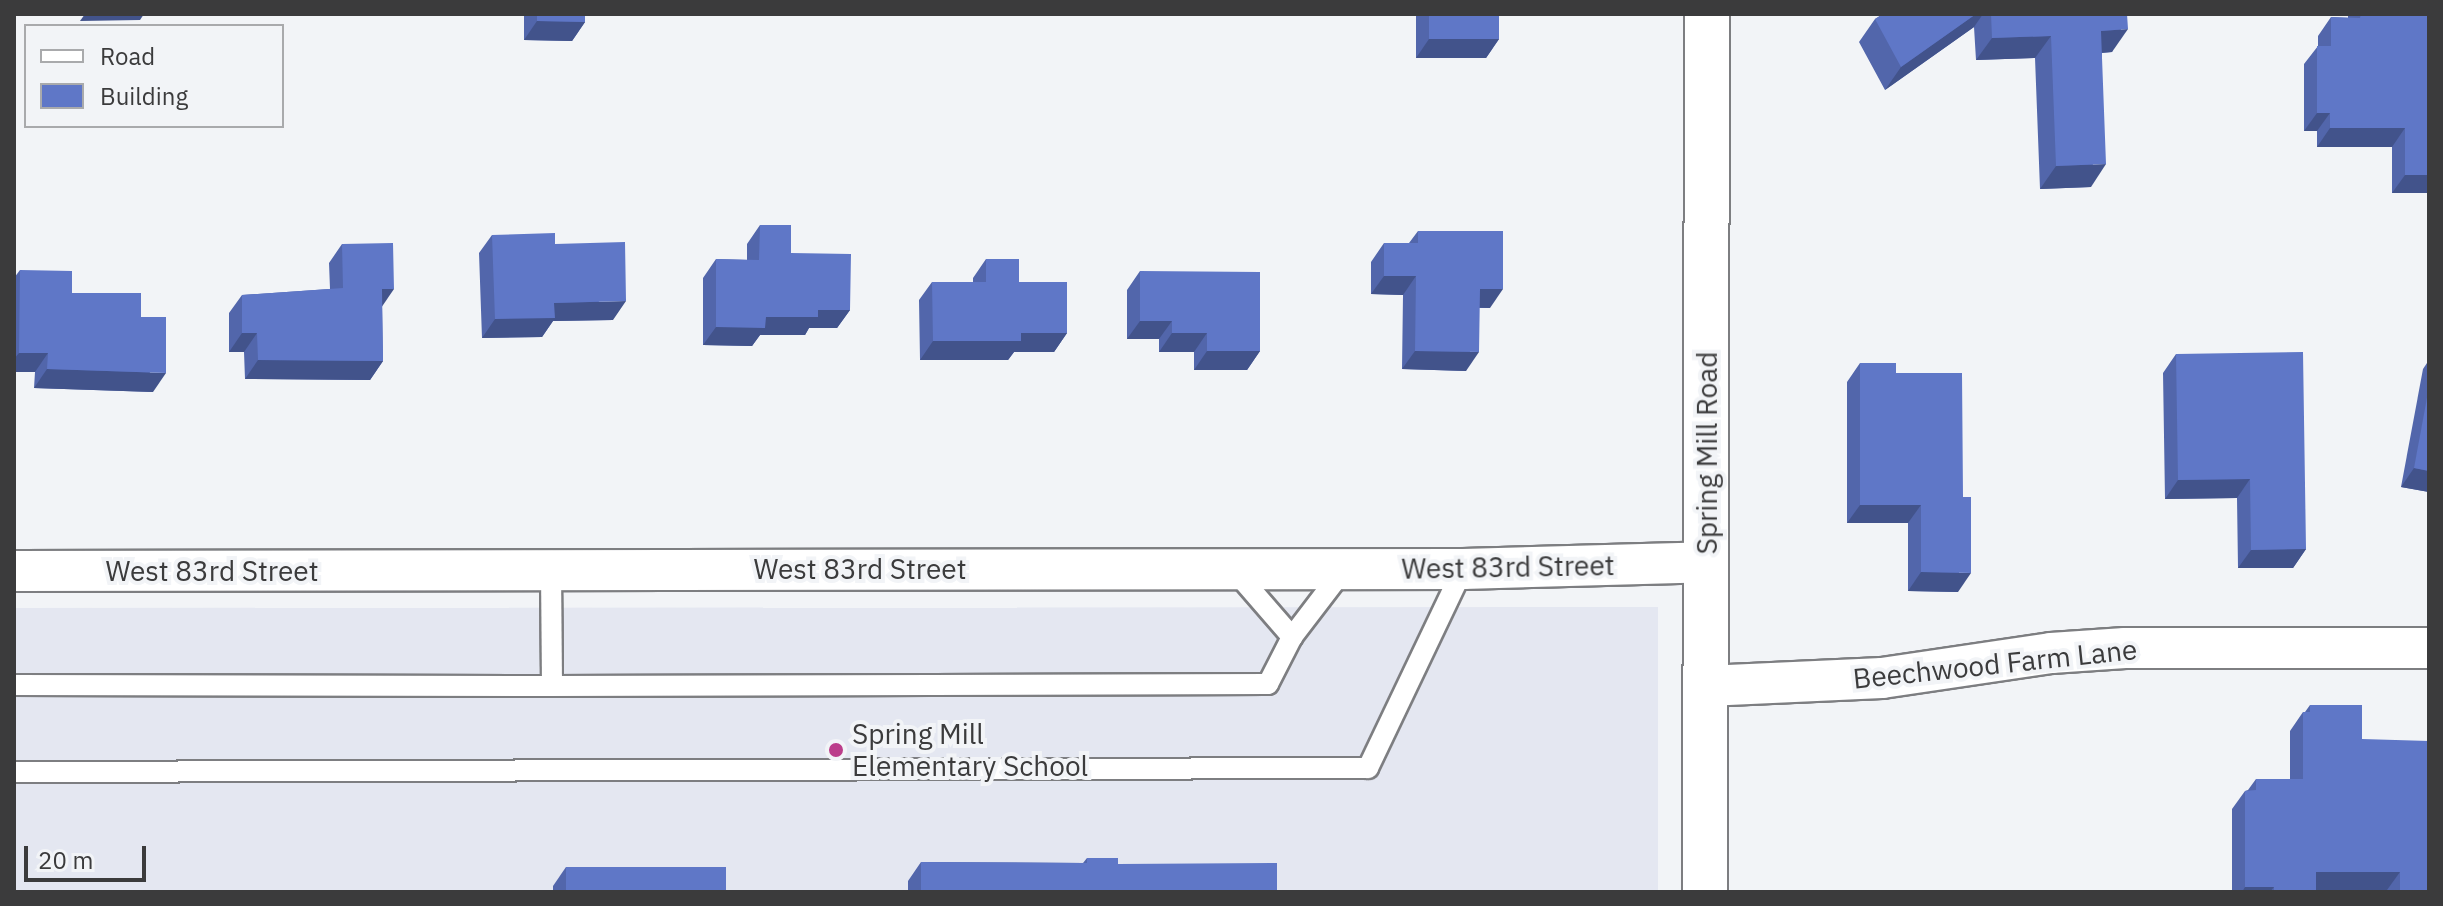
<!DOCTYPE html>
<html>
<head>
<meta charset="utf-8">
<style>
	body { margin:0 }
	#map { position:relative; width:2443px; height:906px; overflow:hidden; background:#f2f4f7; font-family:"IBM Plex Sans",sans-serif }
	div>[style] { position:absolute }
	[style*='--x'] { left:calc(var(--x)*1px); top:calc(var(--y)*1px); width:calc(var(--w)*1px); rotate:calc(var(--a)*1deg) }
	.built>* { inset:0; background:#e4e7f1 }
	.roads { filter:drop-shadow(2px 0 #7d7e81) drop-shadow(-2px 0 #7d7e81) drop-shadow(0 2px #7d7e81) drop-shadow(0 -2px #7d7e81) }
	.lane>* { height:20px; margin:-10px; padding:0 10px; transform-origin:10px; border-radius:10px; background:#fff }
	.street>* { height:40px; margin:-20px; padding:0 20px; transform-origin:20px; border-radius:20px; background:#fff }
	.secondary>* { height:44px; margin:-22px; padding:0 22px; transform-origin:22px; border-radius:22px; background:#fff }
	.wall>* { inset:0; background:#5266ab }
	.shaded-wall>* { inset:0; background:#42538b }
	.building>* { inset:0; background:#5f77c7 }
	.dots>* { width:22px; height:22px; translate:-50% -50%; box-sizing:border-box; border:4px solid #f2f4f7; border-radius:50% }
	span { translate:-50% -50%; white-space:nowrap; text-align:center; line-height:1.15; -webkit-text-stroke:8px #f2f4f7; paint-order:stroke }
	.street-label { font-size:28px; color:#3b3b3c }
	.poi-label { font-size:28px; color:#3b3b3c }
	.left { translate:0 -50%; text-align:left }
	.frame { position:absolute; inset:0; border:16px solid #3b3b3c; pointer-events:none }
	.legend { position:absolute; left:24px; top:24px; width:260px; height:104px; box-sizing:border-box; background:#f2f4f7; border:2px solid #a9aaac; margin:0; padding:10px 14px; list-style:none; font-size:24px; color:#3b3b3c }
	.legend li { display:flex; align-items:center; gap:16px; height:40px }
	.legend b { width:40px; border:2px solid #a9aaac }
	.scale { position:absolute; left:24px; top:846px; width:122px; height:36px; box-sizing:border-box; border:4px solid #3b3b3c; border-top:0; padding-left:10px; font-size:24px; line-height:28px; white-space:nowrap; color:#3b3b3c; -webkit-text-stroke:6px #f2f4f7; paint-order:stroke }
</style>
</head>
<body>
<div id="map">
	<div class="built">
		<div style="clip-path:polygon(1658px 607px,1658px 892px,14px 892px,14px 608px)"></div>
	</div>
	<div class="roads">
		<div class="lane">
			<div style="--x:551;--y:570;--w:116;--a:89.5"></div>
			<div style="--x:552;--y:686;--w:716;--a:-0.16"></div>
			<div style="--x:1268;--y:684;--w:53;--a:-62.9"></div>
			<div style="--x:1292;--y:637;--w:86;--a:-52.6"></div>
			<div style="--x:1234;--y:570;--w:89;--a:49.1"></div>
			<div style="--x:14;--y:685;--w:538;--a:0.11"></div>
			<div style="--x:14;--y:772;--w:1354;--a:-0.17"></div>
			<div style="--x:1368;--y:768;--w:221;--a:-64.5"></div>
		</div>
		<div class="street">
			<div style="--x:14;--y:571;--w:1449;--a:-0.08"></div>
			<div style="--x:1463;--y:569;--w:244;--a:-1.6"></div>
			<div style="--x:1706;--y:686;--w:176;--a:-2.6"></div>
			<div style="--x:1882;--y:678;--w:171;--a:-8.4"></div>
			<div style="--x:2051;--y:653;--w:74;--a:-3.9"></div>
			<div style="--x:2125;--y:648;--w:304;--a:0"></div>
		</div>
		<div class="secondary">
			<div style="--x:1705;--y:892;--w:878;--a:-89.87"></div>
		</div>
	</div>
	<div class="wall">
		<div style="clip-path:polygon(524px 14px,585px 14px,585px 22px,572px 41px,524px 40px)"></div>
		<div style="clip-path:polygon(1416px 14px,1499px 14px,1499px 39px,1486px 58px,1416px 58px)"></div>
		<div style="clip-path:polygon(1883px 14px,2127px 14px,2112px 52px,2102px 53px,2091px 187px,2040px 189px,2035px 58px,1976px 60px,1974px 27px,1885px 90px,1859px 42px,1875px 19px)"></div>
		<div style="clip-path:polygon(2348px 14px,2429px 14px,2429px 193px,2392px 193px,2392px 147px,2317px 147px,2317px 131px,2304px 131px,2304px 64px,2318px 46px,2318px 36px,2331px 17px,2348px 18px)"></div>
		<div style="clip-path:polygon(760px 225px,850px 310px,837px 328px,809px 328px,805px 335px,760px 335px,752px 346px,703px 345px,703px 278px,716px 259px,747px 260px,747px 244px)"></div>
		<div style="clip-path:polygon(1418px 231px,1490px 308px,1479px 308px,1466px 371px,1402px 369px,1403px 295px,1371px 294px,1371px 262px,1384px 243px,1409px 243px)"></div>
		<div style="clip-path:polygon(492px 235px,555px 244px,613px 320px,553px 321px,542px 337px,482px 338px,479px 253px)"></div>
		<div style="clip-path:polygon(342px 244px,382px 306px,383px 361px,370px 380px,245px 379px,244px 352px,229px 352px,229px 313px,242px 295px,330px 289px,329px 263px)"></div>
		<div style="clip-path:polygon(986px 259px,1019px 282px,1067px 333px,1054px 352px,1014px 352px,1008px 360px,920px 360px,919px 300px,932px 282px,973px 282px,973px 278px)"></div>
		<div style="clip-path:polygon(20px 270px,72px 293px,141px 317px,153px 392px,34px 388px,35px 372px,14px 372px,14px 278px)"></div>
		<div style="clip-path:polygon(1140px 271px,1260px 351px,1247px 370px,1194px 370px,1194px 352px,1159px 352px,1159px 339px,1127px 339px,1127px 290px)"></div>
		<div style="clip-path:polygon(2176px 354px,2306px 549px,2293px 568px,2238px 568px,2237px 498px,2165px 499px,2163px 373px)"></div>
		<div style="clip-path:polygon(2429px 360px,2429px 492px,2401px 487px,2423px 369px)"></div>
		<div style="clip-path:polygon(1860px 363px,1896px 373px,1963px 497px,1958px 592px,1908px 591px,1908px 523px,1847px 523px,1847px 382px)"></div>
		<div style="clip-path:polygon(2310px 705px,2362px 739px,2429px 892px,2387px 892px,2387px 890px,2232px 892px,2232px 809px,2245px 791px,2248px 790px,2256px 779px,2290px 779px,2290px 731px,2303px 712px,2305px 712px)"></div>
		<div style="clip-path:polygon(1087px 858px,1118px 864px,1277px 892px,908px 892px,908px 881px,921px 862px,1083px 863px)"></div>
		<div style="clip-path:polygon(566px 867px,726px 892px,553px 892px,553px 886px)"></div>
	</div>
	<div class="shaded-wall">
		<div style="clip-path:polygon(85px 14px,144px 14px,140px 20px,80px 21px)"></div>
		<div style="clip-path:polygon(1976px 14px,1983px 14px,1974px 27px,1885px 90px,1901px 67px)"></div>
		<div style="clip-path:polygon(537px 21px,585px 22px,572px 41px,524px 40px)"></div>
		<div style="clip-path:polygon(2128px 29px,2112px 52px,2085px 54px,2101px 31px)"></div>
		<div style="clip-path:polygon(2051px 36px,2035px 58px,1976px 60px,1992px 38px)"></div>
		<div style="clip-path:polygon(1429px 39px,1499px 39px,1486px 58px,1416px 58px)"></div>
		<div style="clip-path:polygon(2317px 113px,2330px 113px,2317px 131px,2304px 131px)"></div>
		<div style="clip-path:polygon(2330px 128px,2405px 128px,2392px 147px,2317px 147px)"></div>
		<div style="clip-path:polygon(2106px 164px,2091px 187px,2040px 189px,2056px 166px)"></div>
		<div style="clip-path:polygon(2405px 175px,2429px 175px,2429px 193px,2392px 193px)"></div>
		<div style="clip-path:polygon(1384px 276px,1416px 276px,1403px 295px,1371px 294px)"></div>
		<div style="clip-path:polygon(382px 289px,394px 289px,381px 308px)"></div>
		<div style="clip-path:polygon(1480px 289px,1503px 289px,1490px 308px,1466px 307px)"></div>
		<div style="clip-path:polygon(626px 301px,613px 320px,553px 321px,542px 337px,482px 338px,495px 319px,554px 303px)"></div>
		<div style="clip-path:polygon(818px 310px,850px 310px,837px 328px,809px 328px,805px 335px,760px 335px,752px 346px,703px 345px,716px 327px,766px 317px)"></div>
		<div style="clip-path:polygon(1140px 321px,1172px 321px,1159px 339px,1127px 339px)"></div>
		<div style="clip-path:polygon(242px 333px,257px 333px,244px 352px,229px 352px)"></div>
		<div style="clip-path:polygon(1021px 333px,1067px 333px,1054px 352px,1014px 352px,1008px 360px,920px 360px,933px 341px)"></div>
		<div style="clip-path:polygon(1172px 333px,1207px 333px,1194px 352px,1159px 352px)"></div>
		<div style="clip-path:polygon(1207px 351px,1260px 351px,1247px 370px,1194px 370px)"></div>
		<div style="clip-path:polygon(1415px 351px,1479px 352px,1466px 371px,1402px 369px)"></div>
		<div style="clip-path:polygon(19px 353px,48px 353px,35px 372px,14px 372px,14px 359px)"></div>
		<div style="clip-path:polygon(258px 360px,383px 361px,370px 380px,245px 379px)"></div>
		<div style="clip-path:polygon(47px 369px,166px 373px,153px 392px,34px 388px)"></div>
		<div style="clip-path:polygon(2414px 468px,2429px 471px,2429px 492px,2401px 487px)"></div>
		<div style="clip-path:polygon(2250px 479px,2237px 498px,2165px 499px,2178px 480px)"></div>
		<div style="clip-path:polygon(1860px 505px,1921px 505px,1908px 523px,1847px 523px)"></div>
		<div style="clip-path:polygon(2306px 549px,2293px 568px,2238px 568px,2251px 550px)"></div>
		<div style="clip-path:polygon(1921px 572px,1971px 573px,1958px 592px,1908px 591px)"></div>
		<div style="clip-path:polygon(2316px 872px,2400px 872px,2387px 890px,2303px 890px)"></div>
		<div style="clip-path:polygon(2245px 887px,2274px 887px,2270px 892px,2242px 892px)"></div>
	</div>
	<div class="building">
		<div style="clip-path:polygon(537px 14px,585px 14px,585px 22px,537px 21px)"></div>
		<div style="clip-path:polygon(1429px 14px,1499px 14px,1499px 39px,1429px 39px)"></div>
		<div style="clip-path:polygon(1883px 14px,1976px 14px,1901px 67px,1875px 19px)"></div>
		<div style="clip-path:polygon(1991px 14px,2127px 14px,2128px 29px,2101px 31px,2106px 164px,2056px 166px,2051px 36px,1992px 38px)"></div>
		<div style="clip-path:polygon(2361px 14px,2429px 14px,2429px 175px,2405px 175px,2405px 128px,2330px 128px,2330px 113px,2317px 113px,2317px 46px,2331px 46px,2331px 17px,2360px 18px)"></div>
		<div style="clip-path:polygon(760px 225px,791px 225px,791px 253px,851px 254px,850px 310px,818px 310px,818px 317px,766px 317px,765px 328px,716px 327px,716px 259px,759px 260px)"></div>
		<div style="clip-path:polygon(1418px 231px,1503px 231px,1503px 289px,1480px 289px,1479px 352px,1415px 351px,1416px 276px,1384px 276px,1384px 243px,1418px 243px)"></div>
		<div style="clip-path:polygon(555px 233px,555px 244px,625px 242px,626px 301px,554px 303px,555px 318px,495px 319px,492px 235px)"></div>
		<div style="clip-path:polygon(393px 243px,394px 289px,382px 289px,383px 361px,258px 360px,257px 333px,242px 333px,242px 295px,343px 288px,342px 244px)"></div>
		<div style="clip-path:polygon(986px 259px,1019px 259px,1019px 282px,1067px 282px,1067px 333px,1021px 333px,1021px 341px,933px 341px,932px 282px,986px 282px)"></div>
		<div style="clip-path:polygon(20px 270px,72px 271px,72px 293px,141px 293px,141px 317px,166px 317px,166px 373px,47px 369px,48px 353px,19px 353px)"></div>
		<div style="clip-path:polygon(1140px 271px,1260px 272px,1260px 351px,1207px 351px,1207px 333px,1172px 333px,1172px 321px,1140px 321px)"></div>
		<div style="clip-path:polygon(2303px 352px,2306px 549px,2251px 550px,2250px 479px,2178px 480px,2176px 354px)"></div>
		<div style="clip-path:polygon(1860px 363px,1896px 363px,1896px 373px,1962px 373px,1963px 497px,1971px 497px,1971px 573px,1921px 572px,1921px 505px,1860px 505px)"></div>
		<div style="clip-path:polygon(2429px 387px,2429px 471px,2414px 468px)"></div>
		<div style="clip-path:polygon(2310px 705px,2362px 705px,2362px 739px,2429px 741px,2429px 892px,2400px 892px,2400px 872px,2316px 872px,2316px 892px,2274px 892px,2274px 887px,2245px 887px,2245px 791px,2256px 790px,2256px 779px,2303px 779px,2303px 712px,2310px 712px)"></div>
		<div style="clip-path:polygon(1087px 858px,1118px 858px,1118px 864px,1277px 863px,1277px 892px,921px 892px,921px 862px,1087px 863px)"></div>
		<div style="clip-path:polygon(566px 867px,726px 867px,726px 892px,566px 892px)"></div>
	</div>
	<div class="dots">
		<div style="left:836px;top:750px;background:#bb3d8a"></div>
	</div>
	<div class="street-label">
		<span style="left:1707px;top:453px;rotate:-90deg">Spring Mill Road</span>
		<span style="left:1508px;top:567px;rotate:-1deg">West 83rd Street</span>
		<span style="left:860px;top:569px">West 83rd Street</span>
		<span style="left:212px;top:571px">West 83rd Street</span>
		<span style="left:1995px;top:664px;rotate:-6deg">Beechwood Farm Lane</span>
	</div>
	<div class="poi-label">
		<span class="left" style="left:852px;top:750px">Spring Mill<br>Elementary School</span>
	</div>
	<div class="frame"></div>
	<ul class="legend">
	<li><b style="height:10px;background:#fff"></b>Road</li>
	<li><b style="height:22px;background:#5f77c7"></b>Building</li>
	</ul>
	<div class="scale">20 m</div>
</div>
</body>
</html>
